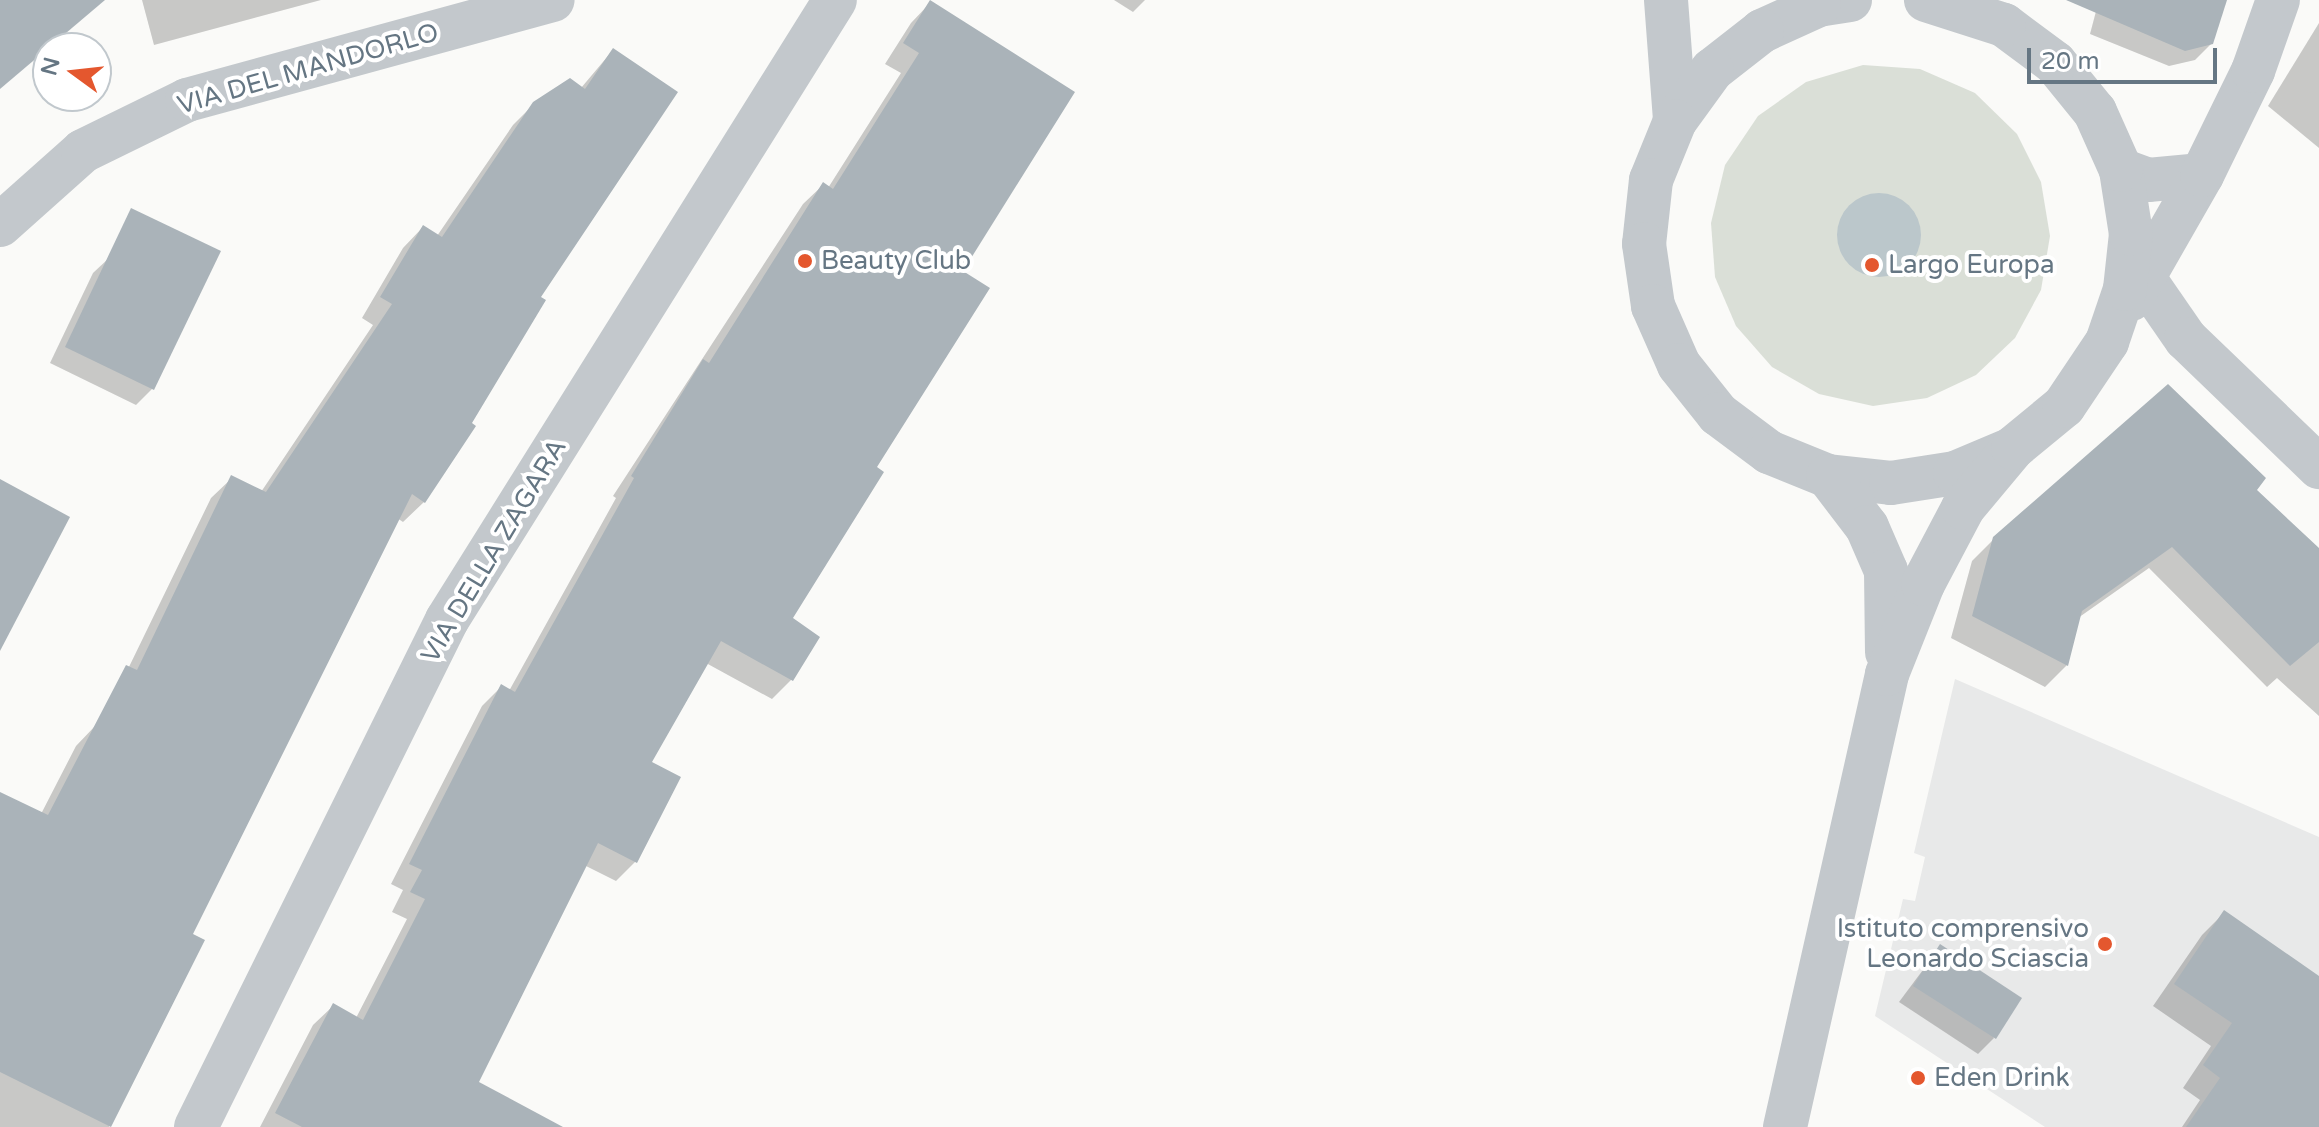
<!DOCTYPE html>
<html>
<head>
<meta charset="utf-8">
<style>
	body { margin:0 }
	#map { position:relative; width:2319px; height:1127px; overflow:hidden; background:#fafaf8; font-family:"Varela Round",sans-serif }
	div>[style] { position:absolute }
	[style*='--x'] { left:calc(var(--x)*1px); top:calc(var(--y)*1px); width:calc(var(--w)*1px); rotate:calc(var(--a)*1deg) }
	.built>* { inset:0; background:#e8e9e9 }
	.green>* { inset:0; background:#dadfd7 }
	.water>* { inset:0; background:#bbc7cb }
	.round { border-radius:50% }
	.shadow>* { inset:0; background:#0003 }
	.building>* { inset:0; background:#aab3b9 }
	.minor>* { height:44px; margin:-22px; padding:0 22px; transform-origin:22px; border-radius:22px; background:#c3c8cc }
	.dots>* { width:22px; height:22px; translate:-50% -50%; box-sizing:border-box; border:4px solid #fff; border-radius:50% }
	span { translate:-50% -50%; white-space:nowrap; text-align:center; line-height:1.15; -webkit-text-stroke:8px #fff; paint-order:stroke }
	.street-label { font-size:26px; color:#657683 }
	.poi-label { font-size:26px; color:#657683 }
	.left { translate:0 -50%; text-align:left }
	.right { translate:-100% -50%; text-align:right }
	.north { position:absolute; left:32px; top:32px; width:80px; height:80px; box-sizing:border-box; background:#fff; border:2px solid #c1c8cd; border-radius:50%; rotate:285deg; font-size:22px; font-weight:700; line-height:32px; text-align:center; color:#657683 }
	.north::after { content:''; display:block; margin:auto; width:28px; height:36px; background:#e4572e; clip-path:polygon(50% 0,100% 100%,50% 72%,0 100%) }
	.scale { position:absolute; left:2027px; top:48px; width:190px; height:36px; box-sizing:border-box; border:4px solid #657683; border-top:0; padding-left:10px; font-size:24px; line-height:28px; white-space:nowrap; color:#657683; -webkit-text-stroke:6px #fff; paint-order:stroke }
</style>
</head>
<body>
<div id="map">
	<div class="built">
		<div style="clip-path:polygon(1955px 679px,2319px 837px,2319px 1127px,2045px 1127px,1875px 1016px,1903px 899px,1915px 901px,1925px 857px,1914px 853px)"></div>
	</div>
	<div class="green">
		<div style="clip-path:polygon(1863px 65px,1920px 69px,1975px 93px,2017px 134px,2041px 182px,2050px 236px,2041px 290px,2015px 338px,1976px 375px,1927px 398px,1873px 406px,1819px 394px,1772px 367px,1736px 326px,1715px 277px,1711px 223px,1725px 165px,1758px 116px,1806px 82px)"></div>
	</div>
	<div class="water">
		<div class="round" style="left:1837px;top:193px;width:84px;height:84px"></div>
	</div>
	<div class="shadow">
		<div style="clip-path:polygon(142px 0,321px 0,154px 45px)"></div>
		<div style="clip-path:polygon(1114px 0,1145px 0,1133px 12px)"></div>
		<div style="clip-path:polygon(2099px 0,2224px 0,2212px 43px,2195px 60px,2169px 66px,2090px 34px)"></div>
		<div style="clip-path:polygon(930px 3px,960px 271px,875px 468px,791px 618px,792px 679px,772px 699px,706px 663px,650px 763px,635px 862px,616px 881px,584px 865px,477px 1083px,518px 1127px,260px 1127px,313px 1025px,333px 1006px,356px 1018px,407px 919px,392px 912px,403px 890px,391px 884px,482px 706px,501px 687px,509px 691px,616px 498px,613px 496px,803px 204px,823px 185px,828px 188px,901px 73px,885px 64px,911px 23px)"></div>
		<div style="clip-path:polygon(2319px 23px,2319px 148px,2268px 106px)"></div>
		<div style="clip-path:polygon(613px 50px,538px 297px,424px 502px,403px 522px,397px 518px,191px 935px,202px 941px,109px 1127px,0 1127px,0 794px,41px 814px,76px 746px,96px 725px,127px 671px,211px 498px,232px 478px,261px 492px,373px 325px,362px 318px,403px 248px,423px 227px,437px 236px,513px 125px,534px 104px,581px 88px)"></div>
		<div style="clip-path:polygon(109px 258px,152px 389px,136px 405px,50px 363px,93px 273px)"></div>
		<div style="clip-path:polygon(2255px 490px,2319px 551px,2319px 716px,2277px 678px,2267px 687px,2149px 568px,2078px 618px,2067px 665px,2045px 687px,1951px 638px,1972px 561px,1995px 538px)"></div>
		<div style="clip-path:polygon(2224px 913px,2319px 978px,2319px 1127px,2182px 1127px,2200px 1100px,2183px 1088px,2211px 1046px,2153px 1006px,2202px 935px)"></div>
		<div style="clip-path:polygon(1940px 947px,1994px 1038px,1978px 1054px,1899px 1002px)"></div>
	</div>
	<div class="building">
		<div style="clip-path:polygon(0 0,105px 0,0 89px)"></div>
		<div style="clip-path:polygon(930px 0,1075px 92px,963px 271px,990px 288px,877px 467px,884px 472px,793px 618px,820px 637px,793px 681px,721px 641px,652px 762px,681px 777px,637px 863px,598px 843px,479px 1082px,563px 1127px,302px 1127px,275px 1113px,333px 1003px,363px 1020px,425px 899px,410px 892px,422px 870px,409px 864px,501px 684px,515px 692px,634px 478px,631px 476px,703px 359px,709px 363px,823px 182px,833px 189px,919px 53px,903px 43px)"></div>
		<div style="clip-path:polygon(2066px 0,2227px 0,2213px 44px,2185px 51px)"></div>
		<div style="clip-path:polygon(613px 48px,678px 92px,541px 297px,546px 300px,472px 423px,476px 426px,425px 503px,412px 494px,193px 934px,205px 940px,111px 1127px,0 1072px,0 792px,48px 815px,126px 665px,137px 670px,231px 475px,266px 492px,392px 304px,380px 297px,423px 225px,442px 237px,533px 102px,570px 78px,585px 89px)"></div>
		<div style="clip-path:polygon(131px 208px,221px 251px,154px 390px,65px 347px)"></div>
		<div style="clip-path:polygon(2168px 384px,2266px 478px,2257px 490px,2319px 548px,2319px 642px,2290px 666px,2172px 547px,2082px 611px,2068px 666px,1972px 616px,1993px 537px)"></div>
		<div style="clip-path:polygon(0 479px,70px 517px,0 651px)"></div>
		<div style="clip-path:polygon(2224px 910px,2319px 976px,2319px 1127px,2186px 1127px,2220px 1078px,2203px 1065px,2232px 1023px,2174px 984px)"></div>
		<div style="clip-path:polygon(1940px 944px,2022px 998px,1996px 1039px,1913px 986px)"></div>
	</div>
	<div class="minor">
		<div style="--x:1666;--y:0;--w:121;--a:85.7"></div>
		<div style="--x:1850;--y:0;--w:31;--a:171"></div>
		<div style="--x:1819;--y:5;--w:63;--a:155.5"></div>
		<div style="--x:1762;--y:31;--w:63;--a:142"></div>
		<div style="--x:1712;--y:70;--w:63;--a:126"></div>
		<div style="--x:1675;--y:121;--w:64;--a:112.1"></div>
		<div style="--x:1651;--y:180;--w:64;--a:96.2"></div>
		<div style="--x:1644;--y:244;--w:63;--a:81.7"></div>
		<div style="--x:1653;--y:306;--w:64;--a:66.2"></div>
		<div style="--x:1679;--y:365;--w:63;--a:51.5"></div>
		<div style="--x:1718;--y:414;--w:64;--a:36.7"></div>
		<div style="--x:1769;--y:452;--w:64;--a:22.1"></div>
		<div style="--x:1828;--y:476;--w:63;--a:6.3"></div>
		<div style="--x:1891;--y:483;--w:65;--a:-8.9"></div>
		<div style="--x:1955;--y:473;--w:56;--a:-22.9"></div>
		<div style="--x:2121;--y:170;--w:29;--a:20"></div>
		<div style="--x:2148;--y:180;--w:54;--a:-5.3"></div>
		<div style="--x:0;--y:225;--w:111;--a:-41.7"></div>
		<div style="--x:83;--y:151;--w:116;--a:-26.1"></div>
		<div style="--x:187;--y:100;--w:379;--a:-15.3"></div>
		<div style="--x:2136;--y:251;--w:27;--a:75"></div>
		<div style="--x:2143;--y:277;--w:75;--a:55.3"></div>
		<div style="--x:2186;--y:339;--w:185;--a:43.9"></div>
		<div style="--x:2131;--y:299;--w:143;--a:-60.2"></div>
		<div style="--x:2202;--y:175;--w:116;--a:-63.9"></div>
		<div style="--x:2253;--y:71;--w:75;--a:-70.6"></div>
		<div style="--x:1828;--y:476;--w:64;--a:52.6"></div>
		<div style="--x:1867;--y:527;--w:48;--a:66.6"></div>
		<div style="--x:1886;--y:571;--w:81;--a:89.3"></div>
		<div style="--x:196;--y:1127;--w:566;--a:-63.66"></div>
		<div style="--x:447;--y:620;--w:731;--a:-57.96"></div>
		<div style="--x:1785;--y:1127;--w:464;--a:-77.3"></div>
		<div style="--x:1887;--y:674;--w:97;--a:-68.2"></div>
		<div style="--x:1923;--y:584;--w:86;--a:-62.2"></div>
		<div style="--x:1963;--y:508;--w:78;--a:-50.2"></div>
		<div style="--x:2013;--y:448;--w:66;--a:-39.5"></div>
		<div style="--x:2064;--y:406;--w:77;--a:-56.1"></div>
		<div style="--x:2107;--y:342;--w:56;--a:-71.2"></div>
		<div style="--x:2125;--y:289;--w:55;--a:-83.8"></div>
		<div style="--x:2131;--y:234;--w:65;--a:-98.9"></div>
		<div style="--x:2121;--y:170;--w:64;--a:-114.1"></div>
		<div style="--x:2095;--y:112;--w:63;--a:-129.2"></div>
		<div style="--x:2055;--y:63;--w:64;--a:-143.3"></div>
		<div style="--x:2004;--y:25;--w:82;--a:-162.2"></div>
	</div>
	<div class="dots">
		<div style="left:805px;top:261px;background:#e4572e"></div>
		<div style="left:1872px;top:265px;background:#e4572e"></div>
		<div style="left:2105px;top:944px;background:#e4572e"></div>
		<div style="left:1918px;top:1078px;background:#e4572e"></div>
	</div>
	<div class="street-label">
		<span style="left:308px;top:69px;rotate:-16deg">VIA DEL MANDORLO</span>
		<span style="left:494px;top:551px;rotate:-59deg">VIA DELLA ZAGARA</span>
	</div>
	<div class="poi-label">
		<span class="left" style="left:821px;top:261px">Beauty Club</span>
		<span class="left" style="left:1888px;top:265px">Largo Europa</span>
		<span class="right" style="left:2089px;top:944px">Istituto comprensivo<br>Leonardo Sciascia</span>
		<span class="left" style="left:1934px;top:1078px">Eden Drink</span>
	</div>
	<div class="north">N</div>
	<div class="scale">20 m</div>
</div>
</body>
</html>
